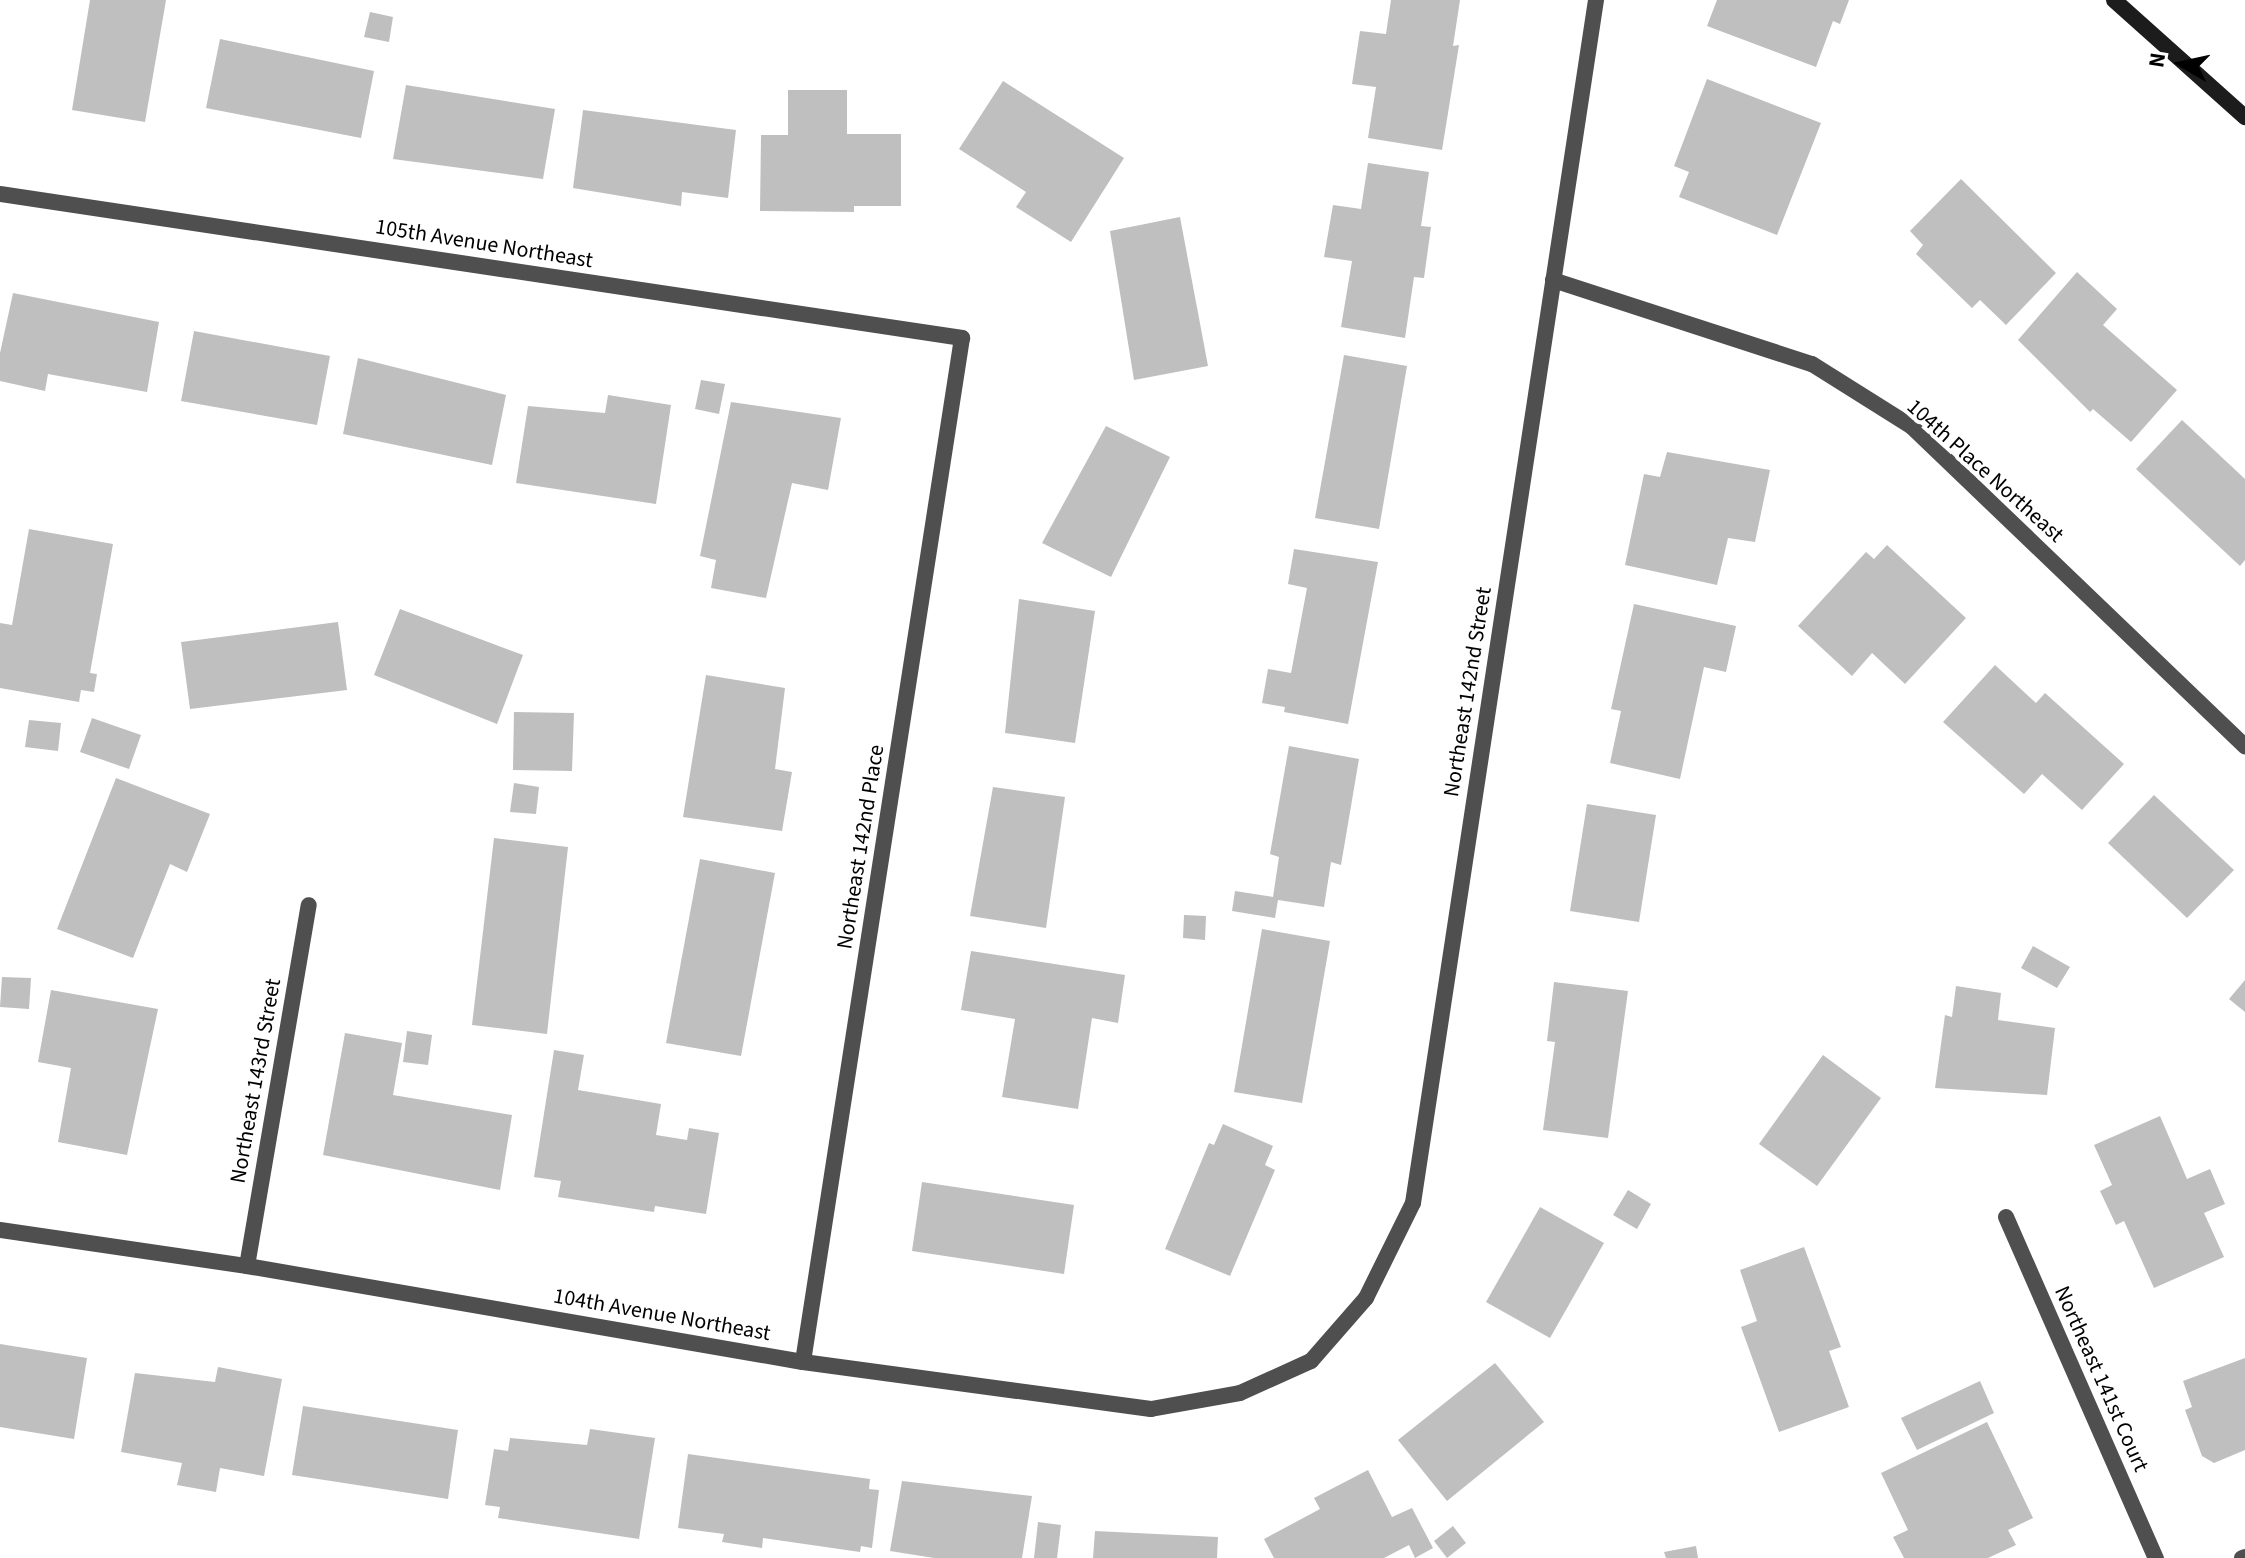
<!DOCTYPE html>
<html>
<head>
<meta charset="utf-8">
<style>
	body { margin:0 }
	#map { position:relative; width:2245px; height:1558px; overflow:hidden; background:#fff; font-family:"Source Sans 3",sans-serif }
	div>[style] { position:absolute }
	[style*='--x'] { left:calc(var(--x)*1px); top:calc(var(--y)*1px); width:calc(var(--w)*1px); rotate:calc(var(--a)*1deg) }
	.building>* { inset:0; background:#bfbfbf }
	.street>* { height:16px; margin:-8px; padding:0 8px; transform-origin:8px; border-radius:8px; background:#4f4f4f }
	.secondary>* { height:16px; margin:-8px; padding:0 8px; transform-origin:8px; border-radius:8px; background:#1c1c1c }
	span { translate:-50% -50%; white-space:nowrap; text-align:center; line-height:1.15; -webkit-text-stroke:8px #fff; paint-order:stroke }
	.street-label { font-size:22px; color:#000 }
	.north { position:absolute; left:2141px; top:24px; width:80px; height:80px; -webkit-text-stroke:6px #fff; paint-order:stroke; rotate:279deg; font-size:22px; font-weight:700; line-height:32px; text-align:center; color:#000 }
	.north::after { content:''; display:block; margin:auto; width:28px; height:36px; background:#000; clip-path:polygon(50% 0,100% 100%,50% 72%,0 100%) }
</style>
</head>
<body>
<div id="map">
	<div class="building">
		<div style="clip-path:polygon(90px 0,166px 0,145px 122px,72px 110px)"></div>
		<div style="clip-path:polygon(1391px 0,1460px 0,1453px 46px,1459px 45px,1442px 150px,1368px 138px,1376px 87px,1352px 84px,1360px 31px,1386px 34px)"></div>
		<div style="clip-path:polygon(1717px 0,1849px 0,1840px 24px,1833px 21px,1816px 67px,1707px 26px)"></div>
		<div style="clip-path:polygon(370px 12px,393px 17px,389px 42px,364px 37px)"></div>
		<div style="clip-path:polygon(220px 39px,374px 71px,361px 138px,206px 108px)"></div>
		<div style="clip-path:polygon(1707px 79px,1821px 123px,1777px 235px,1679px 197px,1689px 172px,1674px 166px)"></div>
		<div style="clip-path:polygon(1003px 81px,1124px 158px,1071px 242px,1016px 207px,1026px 192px,959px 149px)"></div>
		<div style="clip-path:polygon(406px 85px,555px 109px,543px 179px,393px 159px)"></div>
		<div style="clip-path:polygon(788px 90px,847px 90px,847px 134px,901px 134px,901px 206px,854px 206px,854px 212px,760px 211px,761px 135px,788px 135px)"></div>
		<div style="clip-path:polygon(583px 110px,736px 130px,728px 198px,682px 192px,681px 206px,573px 188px)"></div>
		<div style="clip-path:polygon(1368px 163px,1429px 172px,1421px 226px,1431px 227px,1424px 278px,1414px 277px,1405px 338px,1341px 327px,1352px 261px,1324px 257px,1333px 205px,1361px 209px)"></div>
		<div style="clip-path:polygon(1961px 179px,2056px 273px,2006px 325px,1980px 300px,1972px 308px,1916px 254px,1923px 245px,1910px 231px)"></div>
		<div style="clip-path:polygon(1180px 217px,1208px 366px,1134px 380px,1110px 231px)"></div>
		<div style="clip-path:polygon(2077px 272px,2117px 309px,2103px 325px,2177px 390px,2131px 442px,2093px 409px,2090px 412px,2018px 340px)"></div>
		<div style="clip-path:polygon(13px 293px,159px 322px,147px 392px,48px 374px,45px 391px,0 381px,0 353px)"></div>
		<div style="clip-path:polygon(194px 331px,330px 356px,317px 425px,181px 401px)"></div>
		<div style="clip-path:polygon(1344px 355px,1407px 366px,1379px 529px,1315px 518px)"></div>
		<div style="clip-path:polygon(358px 358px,506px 395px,492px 465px,343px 434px)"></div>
		<div style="clip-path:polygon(701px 380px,725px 384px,719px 414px,695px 409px)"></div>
		<div style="clip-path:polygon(608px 395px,671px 405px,656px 504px,516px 483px,528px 406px,605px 413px)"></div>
		<div style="clip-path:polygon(731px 402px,841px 418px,828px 490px,792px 483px,766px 598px,711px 588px,716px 560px,700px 556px)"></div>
		<div style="clip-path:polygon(2182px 420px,2245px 479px,2245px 560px,2240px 566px,2136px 469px)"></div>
		<div style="clip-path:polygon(1106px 426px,1170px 457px,1111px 577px,1042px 543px)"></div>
		<div style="clip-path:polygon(1667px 452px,1770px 470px,1755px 542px,1728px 538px,1717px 585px,1625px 565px,1644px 474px,1660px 477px)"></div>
		<div style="clip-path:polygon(29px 529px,113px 544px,90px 673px,97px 674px,94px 692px,81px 690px,79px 702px,0 688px,0 623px,12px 625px)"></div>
		<div style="clip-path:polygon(1887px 545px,1966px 618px,1905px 684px,1872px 653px,1852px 676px,1798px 626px,1866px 552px,1874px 559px)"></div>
		<div style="clip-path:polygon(1294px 549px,1378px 562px,1348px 724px,1284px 712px,1285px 707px,1262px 703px,1268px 669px,1291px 673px,1307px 588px,1288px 584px)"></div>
		<div style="clip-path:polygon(1019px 599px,1095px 611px,1075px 743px,1005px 733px)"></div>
		<div style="clip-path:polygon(1634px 604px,1736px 626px,1726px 672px,1704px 667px,1680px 779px,1610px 763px,1621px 711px,1611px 709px)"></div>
		<div style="clip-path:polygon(400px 609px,523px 655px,497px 724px,374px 675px)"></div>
		<div style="clip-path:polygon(338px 622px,347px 690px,190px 709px,181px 642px)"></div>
		<div style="clip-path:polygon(1995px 665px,2036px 703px,2045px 693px,2124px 764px,2082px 810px,2042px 774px,2024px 794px,1943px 722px)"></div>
		<div style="clip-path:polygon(706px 675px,785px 688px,775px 769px,792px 772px,782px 831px,683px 817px)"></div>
		<div style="clip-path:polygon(514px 712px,574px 713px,572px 771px,513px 770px)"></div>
		<div style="clip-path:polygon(92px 718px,141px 735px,129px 769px,80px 752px)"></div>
		<div style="clip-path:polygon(29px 720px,61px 723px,58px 751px,25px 747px)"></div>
		<div style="clip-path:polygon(1289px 746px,1359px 759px,1341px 865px,1331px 862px,1324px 907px,1278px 900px,1275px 918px,1232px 911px,1235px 891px,1273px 897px,1279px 857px,1270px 854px)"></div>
		<div style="clip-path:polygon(116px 778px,210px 814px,187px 872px,170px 864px,133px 958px,57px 929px)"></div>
		<div style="clip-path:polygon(514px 783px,539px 787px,536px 814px,510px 812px)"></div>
		<div style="clip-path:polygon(993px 787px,1065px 797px,1046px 928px,970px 916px)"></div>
		<div style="clip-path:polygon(2154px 795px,2234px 870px,2187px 918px,2108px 843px)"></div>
		<div style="clip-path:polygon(1587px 804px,1656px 815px,1639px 922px,1570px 911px)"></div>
		<div style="clip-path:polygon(494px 838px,568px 847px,547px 1034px,472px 1025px)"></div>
		<div style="clip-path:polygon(700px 859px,775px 873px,741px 1056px,666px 1043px)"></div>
		<div style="clip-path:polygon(1184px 915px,1206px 916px,1205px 940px,1183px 938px)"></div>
		<div style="clip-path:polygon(1262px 929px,1330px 941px,1302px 1103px,1234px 1092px)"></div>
		<div style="clip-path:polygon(2033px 946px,2070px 967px,2057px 988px,2021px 968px)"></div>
		<div style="clip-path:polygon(971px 951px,1125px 975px,1118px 1023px,1092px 1018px,1078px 1109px,1002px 1097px,1015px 1019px,961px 1010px)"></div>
		<div style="clip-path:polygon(2px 977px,31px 978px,29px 1009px,0 1007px)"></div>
		<div style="clip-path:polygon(2245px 980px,2245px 1012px,2229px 999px)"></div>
		<div style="clip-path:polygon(1554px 982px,1628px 991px,1608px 1138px,1543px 1130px,1555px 1042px,1547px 1041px)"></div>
		<div style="clip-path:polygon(1956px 986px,2001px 993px,1998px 1020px,2055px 1028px,2047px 1095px,1935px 1088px,1945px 1015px,1952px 1017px)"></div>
		<div style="clip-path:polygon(51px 990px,158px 1009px,127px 1155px,58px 1142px,71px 1068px,38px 1062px)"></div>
		<div style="clip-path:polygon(407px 1031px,432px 1035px,428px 1065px,403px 1062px)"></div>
		<div style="clip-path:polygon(345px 1033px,402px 1043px,393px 1095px,512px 1115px,500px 1190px,323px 1155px)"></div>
		<div style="clip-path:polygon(554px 1050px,584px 1055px,578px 1090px,661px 1104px,656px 1135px,687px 1140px,689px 1128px,719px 1133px,706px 1214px,655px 1206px,654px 1212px,558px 1197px,561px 1181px,534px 1177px)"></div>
		<div style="clip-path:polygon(1823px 1055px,1881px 1098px,1817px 1186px,1759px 1144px)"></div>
		<div style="clip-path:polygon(2160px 1116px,2187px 1179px,2210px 1169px,2225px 1204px,2204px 1213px,2224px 1257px,2154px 1288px,2124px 1221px,2116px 1225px,2100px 1191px,2112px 1185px,2094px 1145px)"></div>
		<div style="clip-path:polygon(1223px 1124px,1273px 1146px,1265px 1165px,1275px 1170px,1230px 1276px,1165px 1249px,1209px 1143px,1214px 1145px)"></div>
		<div style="clip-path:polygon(922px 1182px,1074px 1205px,1064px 1274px,912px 1251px)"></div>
		<div style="clip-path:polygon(1628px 1190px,1651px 1204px,1637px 1229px,1613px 1215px)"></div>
		<div style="clip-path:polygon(1540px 1207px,1604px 1243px,1550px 1338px,1486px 1302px)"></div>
		<div style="clip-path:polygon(1804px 1247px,1841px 1347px,1829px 1351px,1849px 1407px,1779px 1432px,1741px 1327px,1757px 1321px,1740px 1270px)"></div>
		<div style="clip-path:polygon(0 1344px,87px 1358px,74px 1439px,0 1427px)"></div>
		<div style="clip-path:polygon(2245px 1358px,2245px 1450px,2214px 1463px,2202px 1456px,2185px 1410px,2192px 1407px,2183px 1381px)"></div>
		<div style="clip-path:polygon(1495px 1363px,1544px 1422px,1447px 1501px,1398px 1440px)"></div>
		<div style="clip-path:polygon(218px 1367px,282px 1379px,264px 1476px,220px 1468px,216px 1492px,177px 1485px,182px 1463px,121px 1452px,135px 1373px,215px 1382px)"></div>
		<div style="clip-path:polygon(1980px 1381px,1994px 1413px,1917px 1450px,1901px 1418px)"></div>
		<div style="clip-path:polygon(303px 1406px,458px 1430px,448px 1499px,292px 1475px)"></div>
		<div style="clip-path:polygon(1987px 1422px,2033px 1518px,2008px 1530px,2016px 1545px,1988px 1558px,1904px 1558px,1893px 1537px,1908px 1530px,1881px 1473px)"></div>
		<div style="clip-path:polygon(590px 1429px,655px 1438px,639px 1539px,498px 1518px,500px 1507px,485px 1505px,494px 1449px,508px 1451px,510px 1438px,587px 1445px)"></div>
		<div style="clip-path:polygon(688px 1454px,870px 1479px,869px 1489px,879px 1490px,872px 1548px,861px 1546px,860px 1552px,763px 1538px,762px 1548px,722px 1542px,724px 1534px,678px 1528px)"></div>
		<div style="clip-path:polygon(1368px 1470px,1392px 1517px,1412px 1508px,1433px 1548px,1415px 1558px,1409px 1545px,1384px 1558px,1274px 1558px,1264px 1539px,1320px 1509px,1314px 1498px)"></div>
		<div style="clip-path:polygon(902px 1481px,1032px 1496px,1022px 1558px,934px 1558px,890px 1551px)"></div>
		<div style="clip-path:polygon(1038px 1522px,1061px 1525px,1057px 1558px,1034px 1558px)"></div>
		<div style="clip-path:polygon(1453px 1526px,1466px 1543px,1447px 1558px,1434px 1541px)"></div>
		<div style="clip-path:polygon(1095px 1531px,1218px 1537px,1217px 1558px,1093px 1558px)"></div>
		<div style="clip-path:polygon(1696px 1546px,1698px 1558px,1666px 1558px,1664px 1552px)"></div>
	</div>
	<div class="street">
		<div style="--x:0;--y:194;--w:973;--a:8.51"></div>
		<div style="--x:962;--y:338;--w:1036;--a:98.83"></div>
		<div style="--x:1553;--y:280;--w:272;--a:18"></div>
		<div style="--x:1812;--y:364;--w:117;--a:32.1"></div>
		<div style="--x:1911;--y:426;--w:463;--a:43.8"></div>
		<div style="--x:2006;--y:1217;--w:373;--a:66.3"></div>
		<div style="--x:0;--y:1230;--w:250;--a:8.3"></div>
		<div style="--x:247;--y:1266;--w:564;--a:9.8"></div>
		<div style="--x:803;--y:1362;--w:351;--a:7.7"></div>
		<div style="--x:1151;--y:1409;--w:90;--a:-10.2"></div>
		<div style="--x:1240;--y:1393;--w:78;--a:-24.3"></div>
		<div style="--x:1311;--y:1361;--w:84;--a:-48.9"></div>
		<div style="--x:1366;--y:1298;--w:106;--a:-63.7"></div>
		<div style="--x:1413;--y:1203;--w:1217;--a:-81.35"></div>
		<div style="--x:247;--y:1266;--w:366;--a:-80.3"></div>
		<div style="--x:2242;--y:1558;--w:3;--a:-18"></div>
	</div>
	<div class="secondary">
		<div style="--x:2114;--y:0;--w:176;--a:41.8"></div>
	</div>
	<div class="street-label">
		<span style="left:484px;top:244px;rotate:9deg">105th Avenue Northeast</span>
		<span style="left:1985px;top:471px;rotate:42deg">104th Place Northeast</span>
		<span style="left:1468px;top:692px;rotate:-81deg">Northeast 142nd Street</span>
		<span style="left:861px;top:847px;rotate:-81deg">Northeast 142nd Place</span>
		<span style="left:256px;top:1081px;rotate:-80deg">Northeast 143rd Street</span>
		<span style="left:662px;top:1315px;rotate:10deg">104th Avenue Northeast</span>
		<span style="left:2101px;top:1379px;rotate:66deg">Northeast 141st Court</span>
	</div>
	<div class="north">N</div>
</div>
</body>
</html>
